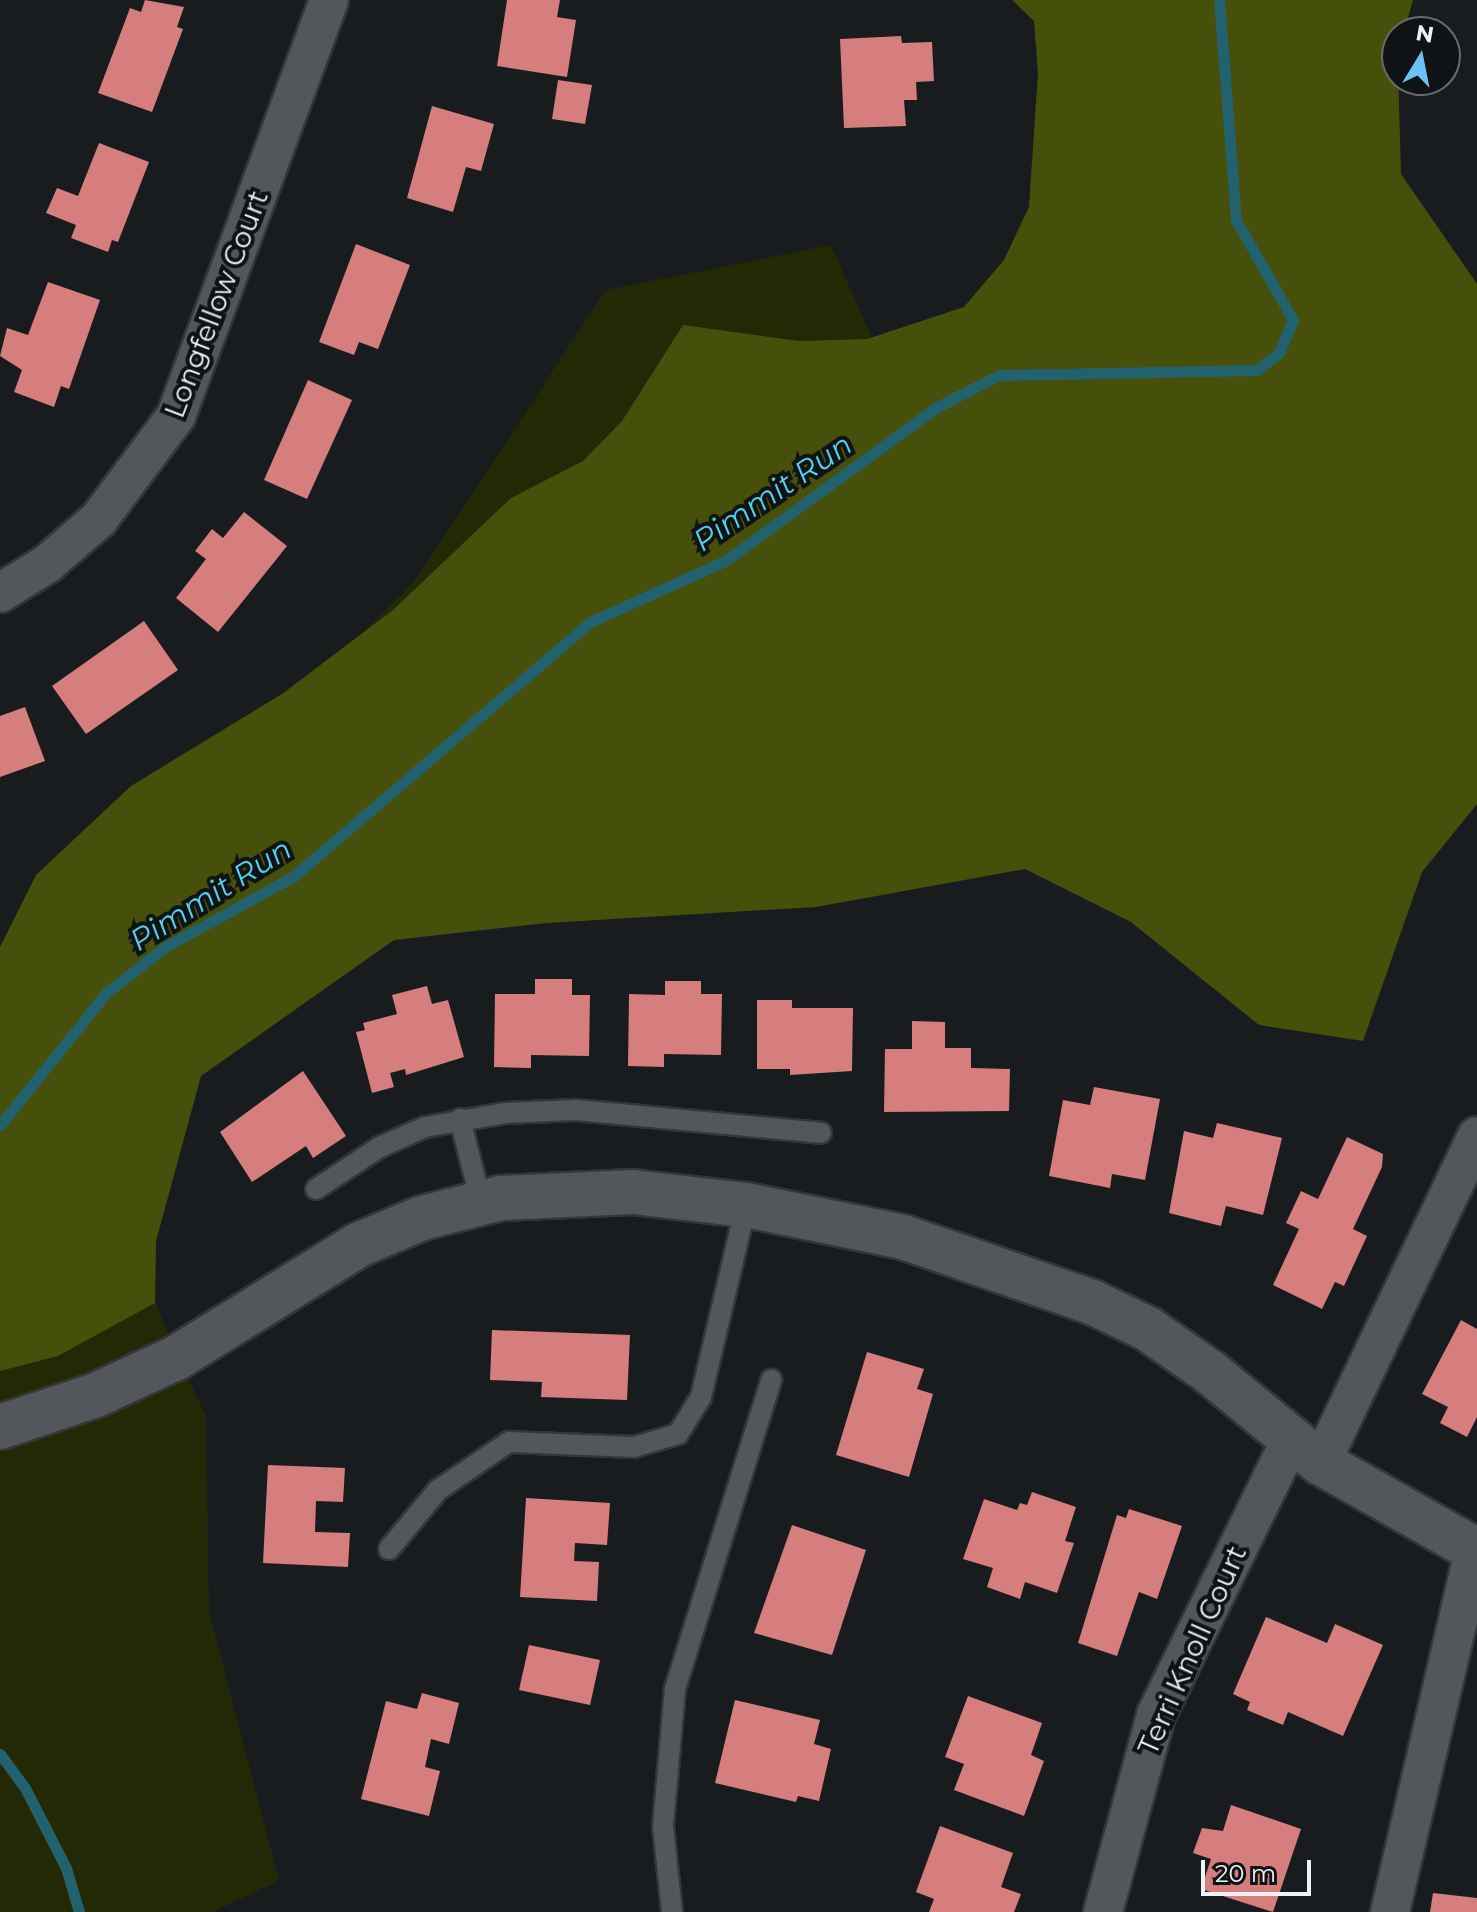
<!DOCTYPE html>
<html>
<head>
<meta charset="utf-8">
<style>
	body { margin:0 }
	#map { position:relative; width:1477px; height:1912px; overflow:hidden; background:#191c1f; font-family:Montserrat,sans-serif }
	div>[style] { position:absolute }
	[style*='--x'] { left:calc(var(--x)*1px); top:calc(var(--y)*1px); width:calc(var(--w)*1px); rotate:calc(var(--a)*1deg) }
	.green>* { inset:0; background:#242905 }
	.forest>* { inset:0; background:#46500a }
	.stream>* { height:11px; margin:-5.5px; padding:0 5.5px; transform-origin:5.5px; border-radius:5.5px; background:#21626e }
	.building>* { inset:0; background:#d67d7d }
	.roads { filter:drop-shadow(2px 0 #343638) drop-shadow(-2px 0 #343638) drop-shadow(0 2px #343638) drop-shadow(0 -2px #343638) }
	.service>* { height:20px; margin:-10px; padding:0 10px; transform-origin:10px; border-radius:10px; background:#53565b }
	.minor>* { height:38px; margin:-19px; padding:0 19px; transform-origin:19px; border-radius:19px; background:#53565b }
	.tertiary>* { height:44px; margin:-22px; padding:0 22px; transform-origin:22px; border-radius:22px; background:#53565b }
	span { translate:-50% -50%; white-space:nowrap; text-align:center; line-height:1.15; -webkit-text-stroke:8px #101316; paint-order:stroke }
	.street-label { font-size:28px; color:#eff1f3 }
	.water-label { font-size:30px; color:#54d1e8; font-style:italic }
	.north { position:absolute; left:1381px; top:16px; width:80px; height:80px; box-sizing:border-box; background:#101316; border:2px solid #696c6e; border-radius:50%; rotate:10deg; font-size:22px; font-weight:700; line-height:32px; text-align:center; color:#eff1f3 }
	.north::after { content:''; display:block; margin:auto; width:28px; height:36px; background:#6ec2f3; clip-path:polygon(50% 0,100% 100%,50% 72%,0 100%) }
	.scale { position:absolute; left:1201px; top:1860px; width:110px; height:36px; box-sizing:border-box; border:4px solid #eff1f3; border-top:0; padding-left:10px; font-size:24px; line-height:28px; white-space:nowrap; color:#eff1f3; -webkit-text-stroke:6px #101316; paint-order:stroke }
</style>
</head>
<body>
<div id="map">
	<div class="green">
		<div style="clip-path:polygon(1012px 0,1288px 0,756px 634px,201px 1076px,156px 1241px,155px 1303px,206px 1417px,209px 1611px,279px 1881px,212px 1912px,0 1912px,0 947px,36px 875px,131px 786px,282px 694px,360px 635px,413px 583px,606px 290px,831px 245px,872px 338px,964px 307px,1004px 260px,1029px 207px,1038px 73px,1034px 21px)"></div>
	</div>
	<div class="forest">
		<div style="clip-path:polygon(1012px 0,1413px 0,1404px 32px,1397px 32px,1401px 174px,1477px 284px,1477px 804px,1422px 872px,1363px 1041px,1259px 1025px,1131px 922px,1025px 869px,816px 907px,547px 923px,394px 940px,201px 1076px,156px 1241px,155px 1303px,58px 1356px,0 1371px,0 947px,36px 875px,131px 786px,282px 694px,393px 610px,511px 498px,583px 461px,622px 421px,683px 325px,799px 341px,867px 339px,964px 307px,1004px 260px,1029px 207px,1038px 73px,1034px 21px)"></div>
	</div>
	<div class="stream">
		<div style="--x:0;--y:1125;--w:169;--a:-51.2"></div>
		<div style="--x:106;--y:993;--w:75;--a:-37.9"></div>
		<div style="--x:165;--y:947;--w:147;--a:-28.8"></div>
		<div style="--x:294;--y:876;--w:390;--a:-40.6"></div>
		<div style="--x:590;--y:622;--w:148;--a:-24.3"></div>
		<div style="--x:725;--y:561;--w:262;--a:-36"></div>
		<div style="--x:937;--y:407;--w:70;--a:-27.3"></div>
		<div style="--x:999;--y:375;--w:258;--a:-1.1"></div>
		<div style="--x:1257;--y:370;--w:28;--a:-38"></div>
		<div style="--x:1279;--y:353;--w:36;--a:-67"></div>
		<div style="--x:1293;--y:320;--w:115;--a:-119.7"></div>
		<div style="--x:1236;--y:220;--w:221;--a:-94.4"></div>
		<div style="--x:0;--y:1754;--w:42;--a:53.7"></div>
		<div style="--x:25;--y:1788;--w:90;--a:62.9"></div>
		<div style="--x:66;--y:1868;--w:46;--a:73.5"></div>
	</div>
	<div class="building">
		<div style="clip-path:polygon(145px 0,184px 7px,177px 27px,183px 29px,152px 112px,98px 93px,130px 8px,141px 12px)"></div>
		<div style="clip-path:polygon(507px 0,560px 0,557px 17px,576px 20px,567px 77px,497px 66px)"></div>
		<div style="clip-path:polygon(901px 36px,902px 43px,932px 42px,934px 81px,916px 82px,917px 100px,904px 100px,906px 126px,844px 128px,840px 39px)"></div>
		<div style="clip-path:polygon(558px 80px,592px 85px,585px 124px,552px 119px)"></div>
		<div style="clip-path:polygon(432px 106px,494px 124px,481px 171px,466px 167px,453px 212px,407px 198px)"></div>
		<div style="clip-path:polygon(99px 143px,149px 162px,118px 242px,112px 240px,108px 252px,71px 238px,76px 225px,46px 213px,57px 188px,78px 196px)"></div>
		<div style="clip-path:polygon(356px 244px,410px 265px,378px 349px,359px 342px,354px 355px,319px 342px)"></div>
		<div style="clip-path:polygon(48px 282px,100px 300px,69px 389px,61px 386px,54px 407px,14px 392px,22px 370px,0 356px,7px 328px,28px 335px)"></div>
		<div style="clip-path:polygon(308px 380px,352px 400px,307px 499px,264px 480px)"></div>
		<div style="clip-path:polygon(244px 512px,287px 546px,218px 632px,176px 598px,206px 559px,195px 551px,212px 529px,223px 538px)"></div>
		<div style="clip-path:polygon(144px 621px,178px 670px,86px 734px,52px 686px)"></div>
		<div style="clip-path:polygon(25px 707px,45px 761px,0 777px,0 716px)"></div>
		<div style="clip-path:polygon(535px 979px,572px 979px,572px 995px,590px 995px,589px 1056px,531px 1055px,531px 1068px,494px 1067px,495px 994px,535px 994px)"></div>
		<div style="clip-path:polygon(665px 981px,701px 981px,701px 994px,722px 994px,721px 1055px,664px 1054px,664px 1067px,628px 1066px,629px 994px,665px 995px)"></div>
		<div style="clip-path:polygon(427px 986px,432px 1004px,448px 1000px,464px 1057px,406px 1075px,405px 1069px,390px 1073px,394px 1087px,372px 1093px,356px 1032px,365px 1030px,363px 1023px,397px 1014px,392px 995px)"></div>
		<div style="clip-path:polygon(757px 1000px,792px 1000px,792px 1008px,853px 1008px,852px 1071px,790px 1075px,790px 1069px,757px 1069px)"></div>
		<div style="clip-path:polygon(912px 1021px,945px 1022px,945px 1048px,971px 1048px,971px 1068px,1010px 1069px,1009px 1111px,884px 1112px,885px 1049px,912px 1049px)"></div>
		<div style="clip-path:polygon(303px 1071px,346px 1136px,313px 1158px,306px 1146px,252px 1182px,220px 1132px)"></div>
		<div style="clip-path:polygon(1094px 1087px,1160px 1099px,1145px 1180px,1112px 1174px,1110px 1188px,1049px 1176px,1063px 1100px,1090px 1105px)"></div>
		<div style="clip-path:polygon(1217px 1123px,1282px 1138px,1263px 1215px,1226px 1206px,1221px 1226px,1169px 1213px,1184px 1131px,1213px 1138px)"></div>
		<div style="clip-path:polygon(1347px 1137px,1383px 1154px,1382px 1167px,1353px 1229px,1367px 1236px,1344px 1286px,1335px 1282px,1322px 1309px,1273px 1285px,1299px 1229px,1286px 1223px,1301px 1191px,1318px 1199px)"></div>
		<div style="clip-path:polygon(1461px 1320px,1477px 1329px,1477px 1417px,1467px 1437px,1440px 1423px,1448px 1407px,1422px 1394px)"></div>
		<div style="clip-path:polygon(492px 1330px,630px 1335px,627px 1400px,541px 1397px,542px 1382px,490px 1380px)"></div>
		<div style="clip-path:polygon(867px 1352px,924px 1369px,917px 1389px,933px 1394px,909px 1477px,836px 1455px)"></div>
		<div style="clip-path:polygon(268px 1465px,345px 1468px,343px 1502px,316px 1501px,315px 1532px,350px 1533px,348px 1567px,263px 1563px)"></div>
		<div style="clip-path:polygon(1032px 1492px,1076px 1507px,1065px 1541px,1074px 1543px,1057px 1593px,1025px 1582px,1020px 1599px,987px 1587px,993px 1568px,963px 1559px,984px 1499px,1017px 1510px,1020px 1503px,1027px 1505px)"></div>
		<div style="clip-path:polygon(526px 1498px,610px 1503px,607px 1545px,575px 1543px,574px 1561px,599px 1562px,597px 1601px,520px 1597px)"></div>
		<div style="clip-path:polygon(1129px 1509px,1182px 1526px,1157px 1599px,1139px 1592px,1117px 1656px,1078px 1643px,1117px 1515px,1126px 1518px)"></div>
		<div style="clip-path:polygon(792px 1525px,866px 1550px,832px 1655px,754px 1633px)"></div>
		<div style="clip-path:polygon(1266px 1617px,1327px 1643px,1335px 1624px,1383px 1645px,1343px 1736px,1288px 1712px,1283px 1725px,1247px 1710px,1250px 1702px,1233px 1694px)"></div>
		<div style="clip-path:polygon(529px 1645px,600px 1660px,590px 1705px,519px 1690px)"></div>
		<div style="clip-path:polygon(422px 1693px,459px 1703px,449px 1744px,431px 1739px,425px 1767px,440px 1771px,429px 1816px,361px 1799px,386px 1701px,417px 1709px)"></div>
		<div style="clip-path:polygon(968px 1696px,1042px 1723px,1031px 1755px,1044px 1761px,1024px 1816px,954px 1790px,964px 1764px,945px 1757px)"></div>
		<div style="clip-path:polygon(735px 1700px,820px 1720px,814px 1744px,831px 1749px,819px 1801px,798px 1796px,796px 1802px,715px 1783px)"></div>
		<div style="clip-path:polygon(1231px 1805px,1301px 1829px,1273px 1912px,1201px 1889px,1211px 1859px,1193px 1853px,1202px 1828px,1223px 1831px)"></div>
		<div style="clip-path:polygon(940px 1826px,1013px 1853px,1001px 1887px,1021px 1894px,1014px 1912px,929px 1912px,934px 1899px,916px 1892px)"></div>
		<div style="clip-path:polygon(1433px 1893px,1477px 1898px,1477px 1912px,1430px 1912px)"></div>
	</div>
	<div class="roads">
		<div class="service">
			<div style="--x:460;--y:1119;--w:86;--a:75.8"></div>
			<div style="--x:316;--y:1189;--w:77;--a:-33.3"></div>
			<div style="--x:380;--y:1147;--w:49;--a:-24"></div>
			<div style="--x:425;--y:1127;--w:81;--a:-9.9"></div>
			<div style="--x:505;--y:1113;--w:70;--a:-2.5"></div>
			<div style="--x:575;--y:1110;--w:247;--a:5.3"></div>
			<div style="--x:389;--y:1549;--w:77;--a:-50.3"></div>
			<div style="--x:438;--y:1490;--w:86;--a:-34.1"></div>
			<div style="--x:509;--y:1442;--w:125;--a:2.3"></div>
			<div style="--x:634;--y:1447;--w:46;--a:-16.5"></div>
			<div style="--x:678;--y:1434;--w:44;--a:-58.1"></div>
			<div style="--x:701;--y:1397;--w:197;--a:-76.8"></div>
			<div style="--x:672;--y:1912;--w:86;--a:-96"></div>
			<div style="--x:663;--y:1826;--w:138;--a:-85"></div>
			<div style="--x:675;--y:1689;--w:324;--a:-72.7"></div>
		</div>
		<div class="minor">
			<div style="--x:0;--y:593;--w:55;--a:-31.7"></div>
			<div style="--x:47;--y:564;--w:69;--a:-40.9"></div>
			<div style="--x:99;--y:519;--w:129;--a:-53.2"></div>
			<div style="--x:176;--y:416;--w:443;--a:-69.8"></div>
			<div style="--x:1321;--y:1463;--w:362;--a:-64.5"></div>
			<div style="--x:1103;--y:1912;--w:204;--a:-74.9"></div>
			<div style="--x:1156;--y:1715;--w:305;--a:-63.9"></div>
			<div style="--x:1390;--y:1912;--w:372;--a:-76.9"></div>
		</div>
		<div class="tertiary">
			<div style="--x:0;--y:1427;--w:101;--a:-18.4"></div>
			<div style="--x:96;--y:1395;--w:88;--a:-24.8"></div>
			<div style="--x:176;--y:1358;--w:214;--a:-31.8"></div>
			<div style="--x:358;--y:1245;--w:69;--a:-22.9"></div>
			<div style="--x:422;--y:1218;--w:81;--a:-14.2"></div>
			<div style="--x:501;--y:1198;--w:132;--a:-2.6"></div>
			<div style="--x:633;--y:1192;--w:114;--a:6.6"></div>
			<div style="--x:746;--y:1205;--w:160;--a:11.5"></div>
			<div style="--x:903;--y:1237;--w:200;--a:19"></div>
			<div style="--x:1092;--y:1302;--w:62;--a:25.7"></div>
			<div style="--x:1148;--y:1329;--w:77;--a:34.9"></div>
			<div style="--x:1211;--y:1373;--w:142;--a:39.3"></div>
			<div style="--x:1321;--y:1463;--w:179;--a:29.4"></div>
		</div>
	</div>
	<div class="street-label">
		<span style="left:216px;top:304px;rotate:-69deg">Longfellow Court</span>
		<span style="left:1192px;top:1650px;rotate:-66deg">Terri Knoll Court</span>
	</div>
	<div class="water-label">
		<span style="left:773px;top:493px;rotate:-34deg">Pimmit Run</span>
		<span style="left:211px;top:895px;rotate:-32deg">Pimmit Run</span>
	</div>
	<div class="north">N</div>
	<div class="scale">20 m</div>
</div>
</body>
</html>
